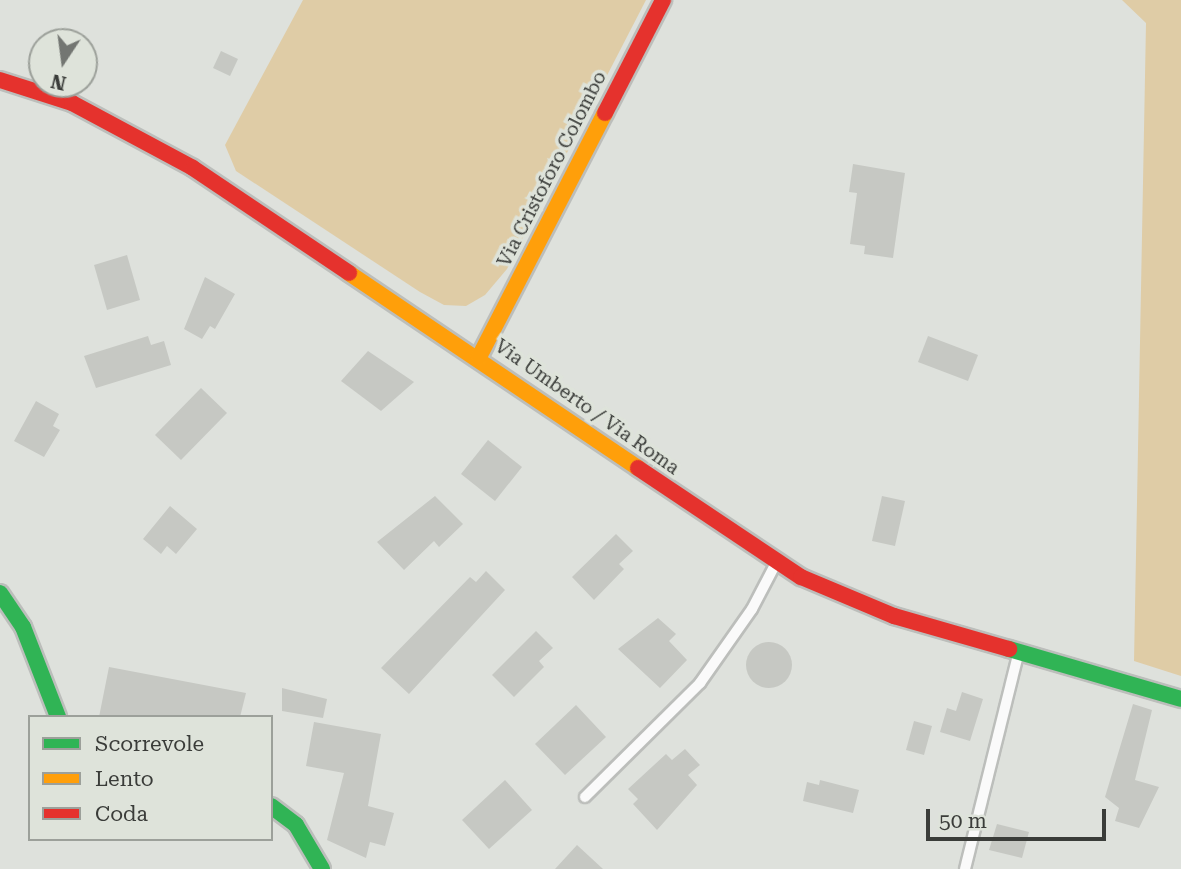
<!DOCTYPE html>
<html>
<head>
<meta charset="utf-8">
<style>
	body { margin:0 }
	#map { position:relative; width:1181px; height:869px; overflow:hidden; background:#dee1dc; font-family:"Roboto Serif",serif }
	div>[style] { position:absolute }
	[style*='--x'] { left:calc(var(--x)*1px); top:calc(var(--y)*1px); width:calc(var(--w)*1px); rotate:calc(var(--a)*1deg) }
	.green>* { inset:0; background:#dfcca6 }
	.building>* { inset:0; background:#c6c8c3 }
	.round { border-radius:50% }
	.roads { filter:drop-shadow(2px 0 #bcbebb) drop-shadow(-2px 0 #bcbebb) drop-shadow(0 2px #bcbebb) drop-shadow(0 -2px #bcbebb) }
	.lane>* { height:10px; margin:-5px; padding:0 5px; transform-origin:5px; border-radius:5px; background:#fafafa }
	.fast>* { height:16px; margin:-8px; padding:0 8px; transform-origin:8px; border-radius:8px; background:#30b455 }
	.slow>* { height:16px; margin:-8px; padding:0 8px; transform-origin:8px; border-radius:8px; background:#ff9f0a }
	.jam>* { height:16px; margin:-8px; padding:0 8px; transform-origin:8px; border-radius:8px; background:#e5322d }
	span { translate:-50% -50%; white-space:nowrap; text-align:center; line-height:1.15; -webkit-text-stroke:7px #dee3da; paint-order:stroke }
	.street-label { font-size:19px; color:#3a3c39 }
	.legend { position:absolute; left:28px; top:715px; width:245px; height:126px; box-sizing:border-box; background:#dee3da; border:2px solid #9ca09a; margin:0; padding:9px 12px; list-style:none; font-size:21px; color:#3a3c39 }
	.legend li { display:flex; align-items:center; gap:14px; height:35px }
	.legend b { width:35px; border:2px solid #9ca09a }
	.north { position:absolute; left:28px; top:28px; width:70px; height:70px; box-sizing:border-box; background:#dee3da; border:2px solid #9ca09a; border-radius:50%; rotate:193deg; font-size:19px; font-weight:700; line-height:28px; text-align:center; color:#3a3c39 }
	.north::after { content:''; display:block; margin:auto; width:24px; height:32px; background:#737672; clip-path:polygon(50% 0,100% 100%,50% 72%,0 100%) }
	.scale { position:absolute; left:926px; top:809px; width:180px; height:32px; box-sizing:border-box; border:4px solid #3a3c39; border-top:0; padding-left:9px; font-size:21px; line-height:24px; white-space:nowrap; color:#3a3c39; -webkit-text-stroke:5px #dee3da; paint-order:stroke }
</style>
</head>
<body>
<div id="map">
	<div class="green">
		<div style="clip-path:polygon(303px 0,646px 0,507px 269px,485px 295px,466px 306px,444px 305px,420px 292px,236px 171px,225px 145px)"></div>
		<div style="clip-path:polygon(1122px 0,1181px 0,1181px 676px,1134px 661px,1146px 23px)"></div>
	</div>
	<div class="building">
		<div style="clip-path:polygon(221px 51px,238px 59px,230px 76px,213px 68px)"></div>
		<div style="clip-path:polygon(853px 164px,905px 173px,893px 258px,864px 254px,865px 246px,850px 244px,857px 193px,849px 192px)"></div>
		<div style="clip-path:polygon(127px 255px,140px 300px,107px 310px,94px 265px)"></div>
		<div style="clip-path:polygon(205px 277px,235px 294px,215px 329px,210px 326px,202px 339px,184px 329px)"></div>
		<div style="clip-path:polygon(148px 336px,151px 345px,164px 341px,171px 365px,96px 388px,84px 356px)"></div>
		<div style="clip-path:polygon(928px 336px,978px 355px,968px 381px,918px 362px)"></div>
		<div style="clip-path:polygon(368px 351px,414px 382px,381px 411px,341px 381px)"></div>
		<div style="clip-path:polygon(201px 388px,227px 413px,181px 460px,155px 435px)"></div>
		<div style="clip-path:polygon(36px 401px,59px 414px,53px 426px,60px 430px,44px 457px,14px 441px)"></div>
		<div style="clip-path:polygon(488px 440px,522px 467px,495px 501px,461px 474px)"></div>
		<div style="clip-path:polygon(435px 496px,463px 524px,439px 547px,434px 541px,404px 570px,377px 542px)"></div>
		<div style="clip-path:polygon(882px 496px,905px 501px,895px 546px,872px 541px)"></div>
		<div style="clip-path:polygon(170px 506px,197px 529px,176px 554px,167px 546px,161px 554px,143px 539px)"></div>
		<div style="clip-path:polygon(616px 534px,633px 551px,619px 564px,624px 569px,594px 600px,572px 577px)"></div>
		<div style="clip-path:polygon(486px 571px,505px 590px,409px 694px,381px 668px,470px 577px,476px 582px)"></div>
		<div style="clip-path:polygon(658px 618px,676px 634px,669px 641px,687px 660px,660px 688px,618px 649px)"></div>
		<div style="clip-path:polygon(536px 631px,553px 648px,539px 661px,544px 667px,514px 697px,492px 675px)"></div>
		<div class="round" style="left:746px;top:642px;width:46px;height:46px"></div>
		<div style="clip-path:polygon(109px 667px,246px 693px,240px 717px,99px 717px)"></div>
		<div style="clip-path:polygon(282px 688px,327px 699px,323px 718px,282px 711px)"></div>
		<div style="clip-path:polygon(962px 692px,983px 699px,970px 741px,940px 732px,947px 708px,956px 711px)"></div>
		<div style="clip-path:polygon(1133px 704px,1152px 710px,1135px 780px,1159px 787px,1139px 828px,1115px 821px,1119px 808px,1105px 797px)"></div>
		<div style="clip-path:polygon(576px 705px,606px 737px,565px 775px,535px 744px)"></div>
		<div style="clip-path:polygon(914px 721px,932px 726px,924px 755px,906px 750px)"></div>
		<div style="clip-path:polygon(314px 722px,381px 734px,368px 806px,394px 813px,385px 846px,370px 842px,366px 858px,327px 840px,344px 773px,306px 766px)"></div>
		<div style="clip-path:polygon(685px 749px,700px 765px,688px 775px,697px 785px,657px 830px,633px 804px,638px 799px,628px 789px,666px 754px,672px 760px)"></div>
		<div style="clip-path:polygon(505px 780px,532px 810px,489px 849px,462px 820px)"></div>
		<div style="clip-path:polygon(820px 780px,859px 790px,853px 813px,803px 801px,807px 782px,819px 785px)"></div>
		<div style="clip-path:polygon(997px 824px,1029px 832px,1022px 858px,989px 850px)"></div>
		<div style="clip-path:polygon(577px 845px,603px 869px,555px 869px)"></div>
	</div>
	<div class="roads">
		<div class="lane">
			<div style="--x:585;--y:797;--w:162;--a:-44.7"></div>
			<div style="--x:700;--y:683;--w:90;--a:-54.9"></div>
			<div style="--x:752;--y:609;--w:52;--a:-62.4"></div>
			<div style="--x:965;--y:869;--w:220;--a:-76.1"></div>
		</div>
		<div class="fast">
			<div style="--x:0;--y:593;--w:41;--a:55.9"></div>
			<div style="--x:23;--y:627;--w:97;--a:68.7"></div>
			<div style="--x:1009;--y:649;--w:179;--a:16.2"></div>
			<div style="--x:271;--y:806;--w:31;--a:37"></div>
			<div style="--x:296;--y:825;--w:51;--a:59.4"></div>
		</div>
		<div class="slow">
			<div style="--x:349;--y:273;--w:349;--a:34"></div>
			<div style="--x:479;--y:357;--w:275;--a:-62.7"></div>
		</div>
		<div class="jam">
			<div style="--x:0;--y:80;--w:76;--a:17.7"></div>
			<div style="--x:72;--y:103;--w:137;--a:28.2"></div>
			<div style="--x:193;--y:168;--w:188;--a:33.9"></div>
			<div style="--x:605;--y:113;--w:127;--a:-62.8"></div>
			<div style="--x:638;--y:468;--w:196;--a:33.8"></div>
			<div style="--x:801;--y:577;--w:101;--a:22.8"></div>
			<div style="--x:894;--y:616;--w:120;--a:16"></div>
		</div>
	</div>
	<div class="street-label">
		<span style="left:552px;top:169px;rotate:-63deg">Via Cristoforo Colombo</span>
		<span style="left:587px;top:407px;rotate:35deg">Via Umberto / Via Roma</span>
	</div>
	<ul class="legend">
	<li><b style="height:9px;background:#30b455"></b>Scorrevole</li>
	<li><b style="height:9px;background:#ff9f0a"></b>Lento</li>
	<li><b style="height:9px;background:#e5322d"></b>Coda</li>
	</ul>
	<div class="north">N</div>
	<div class="scale">50 m</div>
</div>
</body>
</html>
